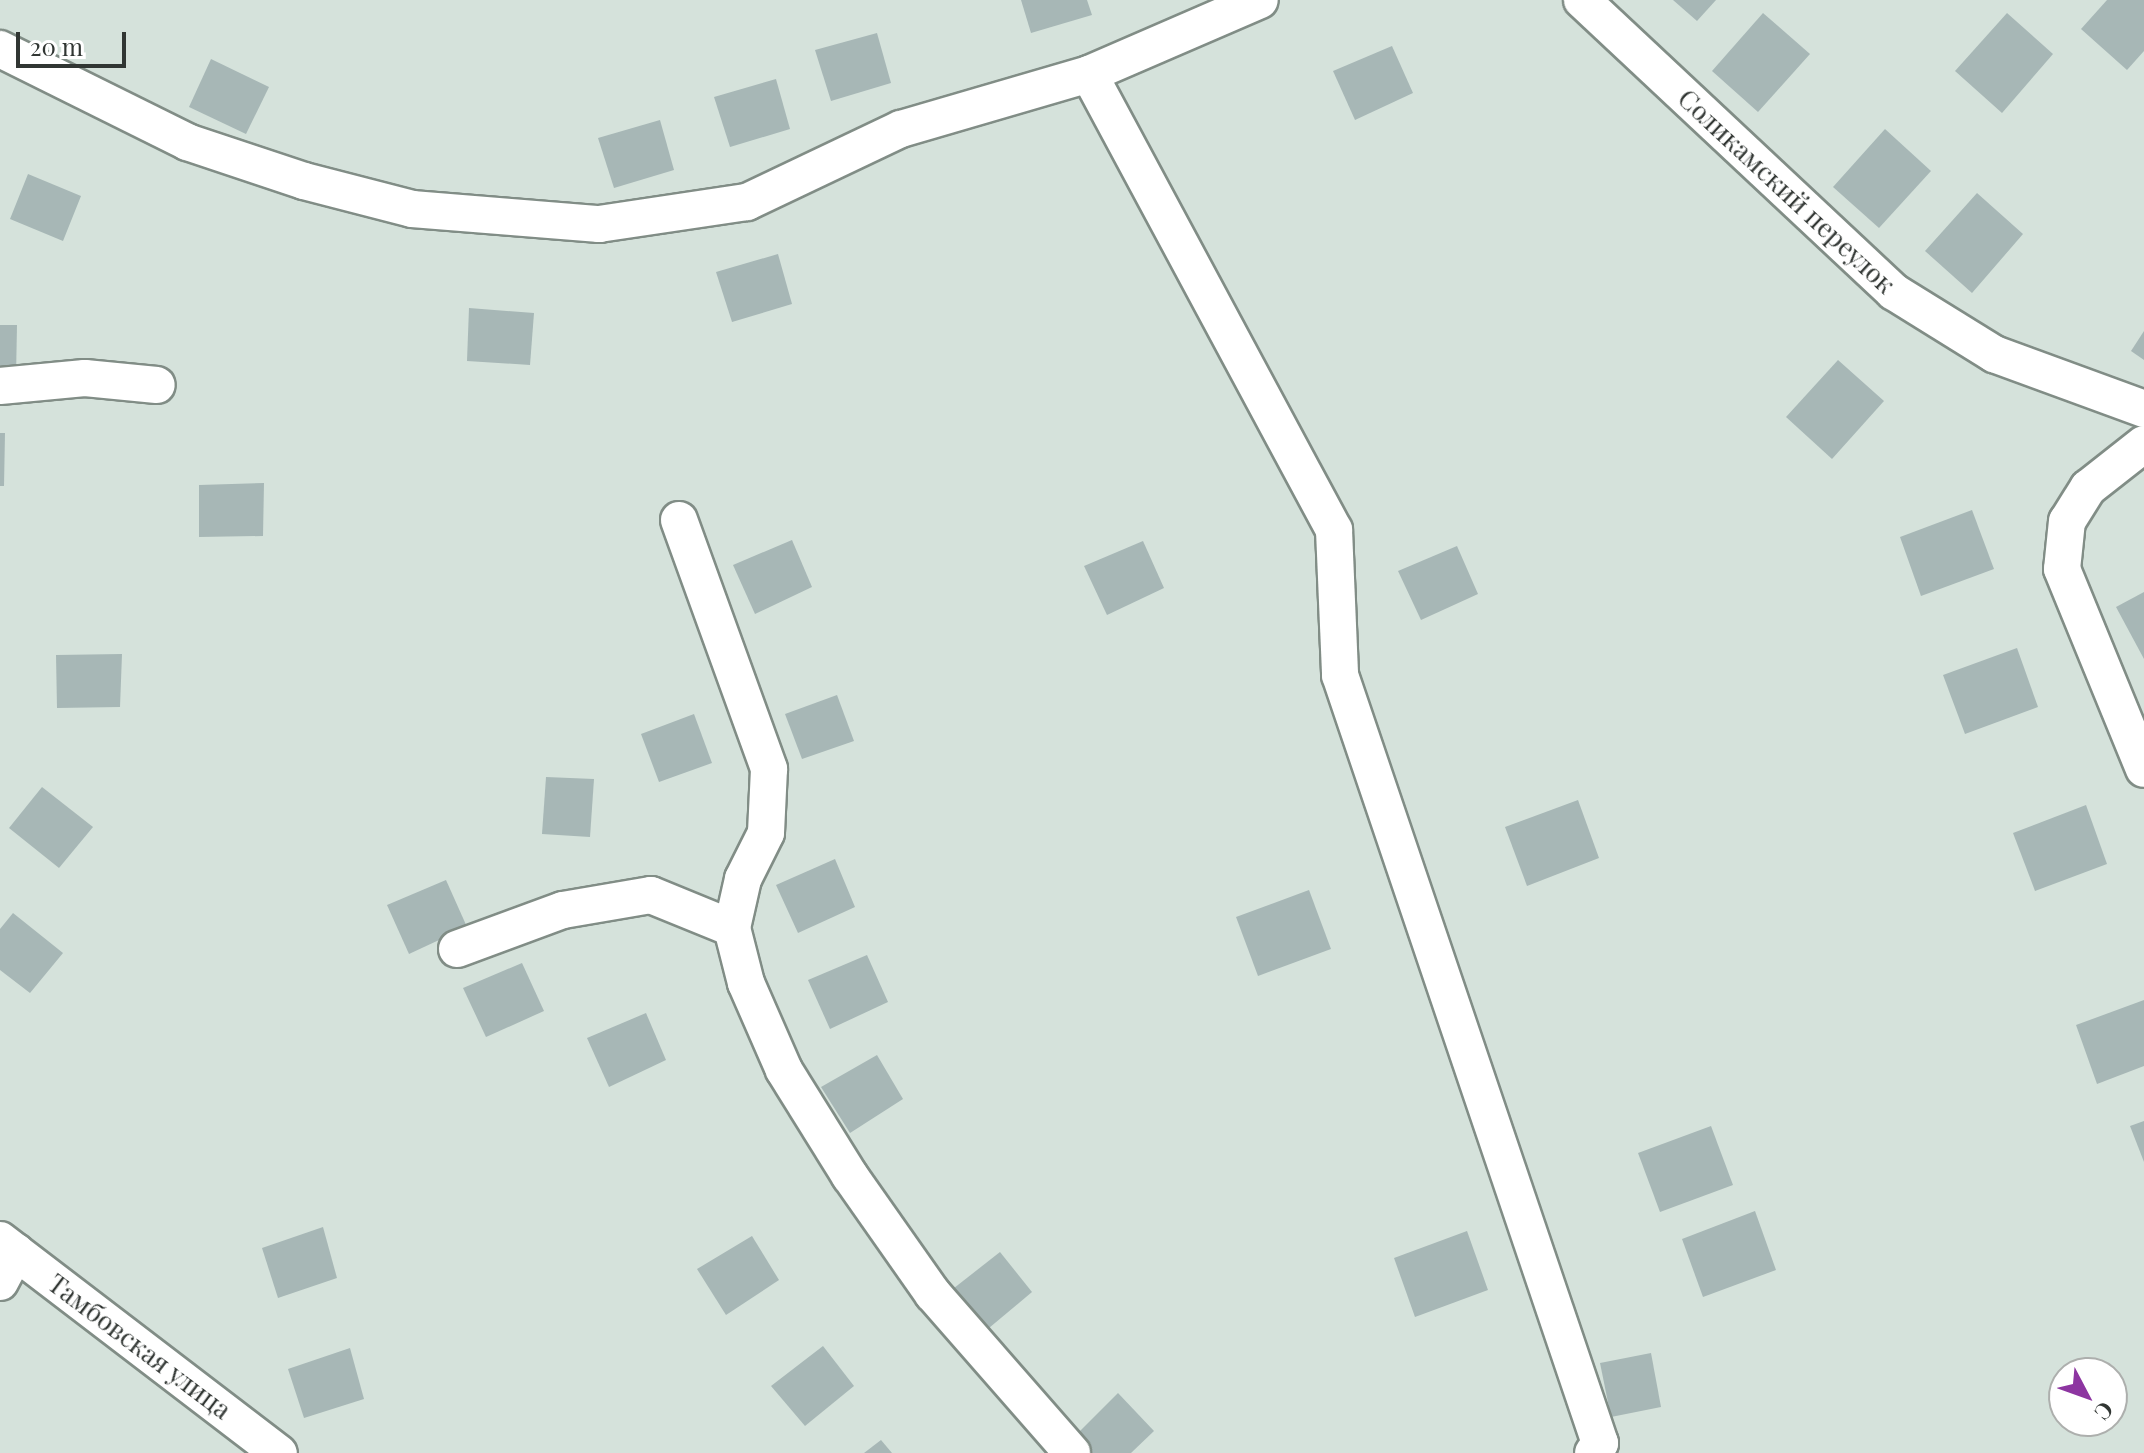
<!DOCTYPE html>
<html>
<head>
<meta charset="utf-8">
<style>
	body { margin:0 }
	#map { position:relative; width:2144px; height:1453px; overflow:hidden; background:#d5e2db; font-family:"Playfair Display",serif }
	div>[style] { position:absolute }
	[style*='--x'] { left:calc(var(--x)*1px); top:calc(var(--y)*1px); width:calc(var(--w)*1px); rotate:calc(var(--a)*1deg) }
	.building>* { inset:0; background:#a7b7b6 }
	.roads { filter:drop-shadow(2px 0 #818d86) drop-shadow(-2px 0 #818d86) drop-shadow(0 2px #818d86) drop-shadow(0 -2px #818d86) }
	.minor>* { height:36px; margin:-18px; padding:0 18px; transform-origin:18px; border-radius:18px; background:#fff }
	span { translate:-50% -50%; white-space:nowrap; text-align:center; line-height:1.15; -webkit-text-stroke:6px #fff; paint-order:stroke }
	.street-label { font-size:26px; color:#313633 }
	.north { position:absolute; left:2048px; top:1357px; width:80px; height:80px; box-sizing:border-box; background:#fff; border:2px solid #adafad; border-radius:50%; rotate:131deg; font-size:22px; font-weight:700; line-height:32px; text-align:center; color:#313633 }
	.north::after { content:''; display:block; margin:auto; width:28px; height:36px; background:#8d35a1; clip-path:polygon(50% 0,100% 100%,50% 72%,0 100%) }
	.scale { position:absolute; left:16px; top:32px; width:110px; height:36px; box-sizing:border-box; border:4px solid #313633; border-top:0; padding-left:10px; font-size:24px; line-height:28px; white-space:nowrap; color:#313633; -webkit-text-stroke:6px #fff; paint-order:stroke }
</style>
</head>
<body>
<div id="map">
	<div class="building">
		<div style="clip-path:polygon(1021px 0,1087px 0,1092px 15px,1031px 33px)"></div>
		<div style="clip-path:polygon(1673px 0,1716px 0,1697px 21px)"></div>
		<div style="clip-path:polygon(2107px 0,2144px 0,2144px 51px,2127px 70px,2081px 29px)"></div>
		<div style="clip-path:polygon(1763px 13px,1810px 54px,1758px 112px,1712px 71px)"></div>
		<div style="clip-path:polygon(2007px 13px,2053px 54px,2002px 113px,1955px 71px)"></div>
		<div style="clip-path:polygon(877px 33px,891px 83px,831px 101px,815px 50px)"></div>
		<div style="clip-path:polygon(1392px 46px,1413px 93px,1355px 120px,1333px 71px)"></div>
		<div style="clip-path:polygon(211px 59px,269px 87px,246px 134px,189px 107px)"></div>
		<div style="clip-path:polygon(776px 79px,790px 129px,730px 147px,714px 97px)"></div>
		<div style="clip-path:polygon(660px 120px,674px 170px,614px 188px,598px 138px)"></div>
		<div style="clip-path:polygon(1885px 129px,1931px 171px,1879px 228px,1833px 187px)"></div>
		<div style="clip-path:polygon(28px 174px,81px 196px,63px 241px,10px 219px)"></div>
		<div style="clip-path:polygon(1977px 193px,2023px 234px,1972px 293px,1925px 251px)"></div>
		<div style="clip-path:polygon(778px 254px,792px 304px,732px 322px,716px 272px)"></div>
		<div style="clip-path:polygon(469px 308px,534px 313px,530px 365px,467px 361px)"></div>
		<div style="clip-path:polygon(0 325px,17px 325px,16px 377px,0 378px)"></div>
		<div style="clip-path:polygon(2144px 331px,2144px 360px,2131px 351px)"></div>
		<div style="clip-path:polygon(1838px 360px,1884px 401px,1832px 459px,1786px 417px)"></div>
		<div style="clip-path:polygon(0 433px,5px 433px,4px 486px,0 486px)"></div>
		<div style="clip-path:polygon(264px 483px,263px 536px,199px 537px,199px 485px)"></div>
		<div style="clip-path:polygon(1972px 510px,1994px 569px,1921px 596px,1900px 537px)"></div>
		<div style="clip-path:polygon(792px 540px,812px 587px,755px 614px,733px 565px)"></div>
		<div style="clip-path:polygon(1143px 541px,1164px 588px,1107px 615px,1084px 566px)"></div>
		<div style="clip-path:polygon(1457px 546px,1478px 594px,1421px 620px,1398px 571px)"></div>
		<div style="clip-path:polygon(2144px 592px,2144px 659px,2116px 607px)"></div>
		<div style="clip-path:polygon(2017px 648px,2038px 707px,1965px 734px,1943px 675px)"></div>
		<div style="clip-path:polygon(122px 654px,120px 707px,57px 708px,56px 655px)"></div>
		<div style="clip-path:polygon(837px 695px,854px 741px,802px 759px,785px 714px)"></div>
		<div style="clip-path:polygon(694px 714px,712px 763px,659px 782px,641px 734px)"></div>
		<div style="clip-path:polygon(546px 777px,594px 779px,590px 837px,542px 834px)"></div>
		<div style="clip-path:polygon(42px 787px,93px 827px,59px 868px,9px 828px)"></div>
		<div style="clip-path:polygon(1578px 800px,1599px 858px,1527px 886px,1505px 827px)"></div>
		<div style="clip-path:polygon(2086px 805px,2107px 864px,2035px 891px,2013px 833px)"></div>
		<div style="clip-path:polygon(835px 859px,855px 907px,798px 933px,776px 885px)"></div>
		<div style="clip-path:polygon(446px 880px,467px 927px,409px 954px,387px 905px)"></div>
		<div style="clip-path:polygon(1309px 890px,1331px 949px,1258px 976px,1236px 917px)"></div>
		<div style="clip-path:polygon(13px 913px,63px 953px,30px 993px,0 970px,0 929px)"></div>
		<div style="clip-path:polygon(867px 955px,888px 1002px,830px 1029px,808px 980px)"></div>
		<div style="clip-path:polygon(522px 963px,544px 1011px,486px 1037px,463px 988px)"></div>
		<div style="clip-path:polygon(2144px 1000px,2144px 1066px,2097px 1084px,2076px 1025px)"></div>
		<div style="clip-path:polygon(646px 1013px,666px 1060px,609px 1087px,587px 1038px)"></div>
		<div style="clip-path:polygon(877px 1055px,903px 1099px,850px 1133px,821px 1087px)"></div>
		<div style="clip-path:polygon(2144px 1121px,2144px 1162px,2130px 1126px)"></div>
		<div style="clip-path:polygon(1711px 1126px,1733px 1185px,1660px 1212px,1638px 1153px)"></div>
		<div style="clip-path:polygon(1755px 1211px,1776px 1270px,1703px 1297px,1682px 1239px)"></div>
		<div style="clip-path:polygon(323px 1227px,337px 1278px,278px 1298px,262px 1248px)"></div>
		<div style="clip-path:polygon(1467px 1231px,1488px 1290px,1415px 1317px,1394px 1258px)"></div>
		<div style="clip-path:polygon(752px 1236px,779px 1280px,726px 1315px,697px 1269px)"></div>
		<div style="clip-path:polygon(1000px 1252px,1032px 1292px,983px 1333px,949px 1292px)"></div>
		<div style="clip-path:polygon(823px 1346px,854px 1386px,805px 1426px,771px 1386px)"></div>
		<div style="clip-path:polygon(350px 1348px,364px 1399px,304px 1418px,288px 1369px)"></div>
		<div style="clip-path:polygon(1651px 1353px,1661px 1407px,1611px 1417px,1600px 1363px)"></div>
		<div style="clip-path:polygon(1118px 1393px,1154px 1431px,1131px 1453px,1086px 1453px,1072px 1439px)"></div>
		<div style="clip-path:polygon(881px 1440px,892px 1453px,864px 1453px)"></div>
	</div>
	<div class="roads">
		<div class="minor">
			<div style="--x:1582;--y:0;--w:427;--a:43.1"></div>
			<div style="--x:1894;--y:292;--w:118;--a:31.8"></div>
			<div style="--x:1994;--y:354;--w:160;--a:20.1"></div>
			<div style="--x:0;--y:49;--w:209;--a:26.4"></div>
			<div style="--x:187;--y:142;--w:123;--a:18.4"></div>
			<div style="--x:304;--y:181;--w:112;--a:14.5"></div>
			<div style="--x:412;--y:209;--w:188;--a:4.6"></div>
			<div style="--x:599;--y:224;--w:150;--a:-8.5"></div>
			<div style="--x:747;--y:202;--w:170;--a:-25.4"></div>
			<div style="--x:901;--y:129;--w:196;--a:-16.3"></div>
			<div style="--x:1089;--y:74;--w:186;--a:-23.4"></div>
			<div style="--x:1089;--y:74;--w:518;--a:61.75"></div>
			<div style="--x:1334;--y:530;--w:145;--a:87.6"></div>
			<div style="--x:1340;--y:675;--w:811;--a:71.3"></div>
			<div style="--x:1600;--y:1443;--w:12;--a:125"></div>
			<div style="--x:0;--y:386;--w:85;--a:-5.4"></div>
			<div style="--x:85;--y:378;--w:72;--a:5.6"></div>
			<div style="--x:2144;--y:444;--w:71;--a:141.8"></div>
			<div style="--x:2088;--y:488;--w:39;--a:122"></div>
			<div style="--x:2067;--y:521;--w:48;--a:95.9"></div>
			<div style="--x:2062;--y:569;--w:216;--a:67.7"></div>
			<div style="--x:679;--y:520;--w:265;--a:70.1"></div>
			<div style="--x:769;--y:769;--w:64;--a:92.7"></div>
			<div style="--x:766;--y:833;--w:51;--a:116.6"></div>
			<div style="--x:743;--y:879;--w:50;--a:102.7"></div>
			<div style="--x:732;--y:928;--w:57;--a:75.7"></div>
			<div style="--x:746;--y:983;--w:95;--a:66.4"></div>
			<div style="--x:784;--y:1070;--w:125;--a:58.1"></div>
			<div style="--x:850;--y:1176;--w:144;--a:54.9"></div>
			<div style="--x:933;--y:1294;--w:211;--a:48.8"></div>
			<div style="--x:457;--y:949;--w:113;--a:-20.2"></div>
			<div style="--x:563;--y:910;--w:89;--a:-9.7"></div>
			<div style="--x:651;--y:895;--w:87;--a:22.2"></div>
			<div style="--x:0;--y:1240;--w:351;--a:37.4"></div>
			<div style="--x:0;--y:1282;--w:34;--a:-62"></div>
		</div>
	</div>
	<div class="street-label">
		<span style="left:1787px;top:191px;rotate:43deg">Соликамский переулок</span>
		<span style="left:140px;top:1346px;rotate:37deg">Тамбовская улица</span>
	</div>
	<div class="north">С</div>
	<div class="scale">20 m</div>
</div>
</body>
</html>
